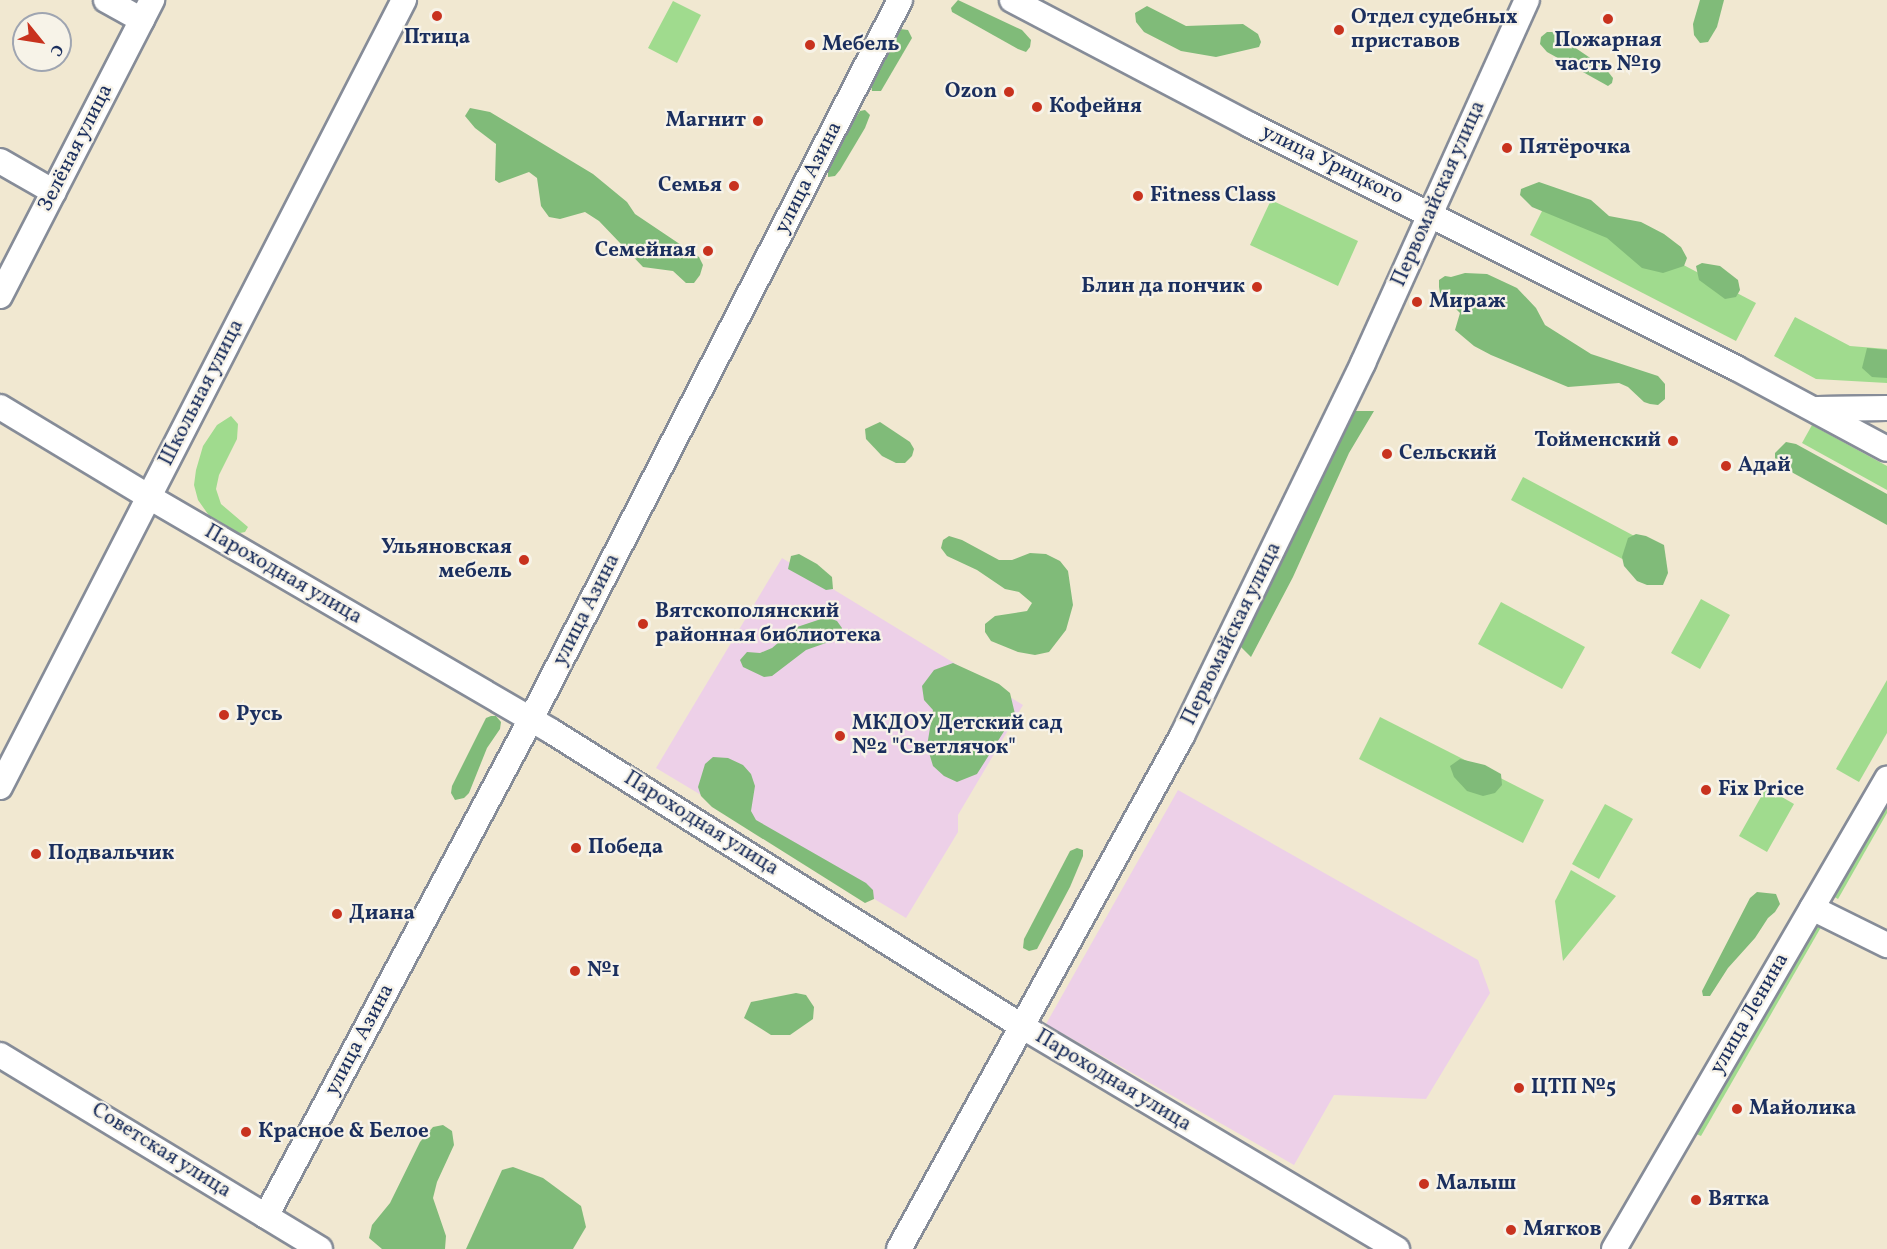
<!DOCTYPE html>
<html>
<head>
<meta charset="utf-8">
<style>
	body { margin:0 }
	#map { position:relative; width:1887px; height:1249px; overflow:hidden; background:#f1e8d1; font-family:Vollkorn,serif }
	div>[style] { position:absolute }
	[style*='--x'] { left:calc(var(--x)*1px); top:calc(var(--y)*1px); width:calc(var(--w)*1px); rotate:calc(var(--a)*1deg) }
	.built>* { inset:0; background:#edd0e8 }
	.green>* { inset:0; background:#a0db8e }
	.forest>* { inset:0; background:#80bb79 }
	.roads { filter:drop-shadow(2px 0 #868c98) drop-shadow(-2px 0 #868c98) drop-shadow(0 2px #868c98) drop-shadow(0 -2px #868c98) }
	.minor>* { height:24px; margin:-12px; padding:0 12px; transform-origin:12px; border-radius:12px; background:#fff }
	.dots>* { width:16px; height:16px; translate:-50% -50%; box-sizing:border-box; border:3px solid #f7f3e8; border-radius:50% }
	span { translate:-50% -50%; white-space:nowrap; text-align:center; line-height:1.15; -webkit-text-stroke:4.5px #f7f3e8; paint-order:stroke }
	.poi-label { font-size:21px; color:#1b2f5e; font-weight:700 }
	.left { translate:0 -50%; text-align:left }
	.right { translate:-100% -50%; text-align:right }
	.street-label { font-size:21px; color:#1b2f5e }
	.north { position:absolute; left:12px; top:12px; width:60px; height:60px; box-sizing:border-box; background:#f7f3e8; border:2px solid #9fa5b1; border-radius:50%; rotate:120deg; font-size:16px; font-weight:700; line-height:24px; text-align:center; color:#1b2f5e }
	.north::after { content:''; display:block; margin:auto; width:21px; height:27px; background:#c8321e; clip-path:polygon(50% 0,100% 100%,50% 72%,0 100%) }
</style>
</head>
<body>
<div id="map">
	<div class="built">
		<div style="clip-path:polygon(782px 558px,1023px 705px,958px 815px,958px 832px,906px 918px,656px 768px)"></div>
		<div style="clip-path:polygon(1178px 790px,1478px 960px,1490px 993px,1426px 1099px,1334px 1095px,1294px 1165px,1046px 1024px)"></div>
	</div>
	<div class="green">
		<div style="clip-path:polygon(673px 1px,701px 15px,677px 63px,648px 48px)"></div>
		<div style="clip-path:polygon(1550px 195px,1756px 303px,1736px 341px,1530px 235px)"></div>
		<div style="clip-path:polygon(1271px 200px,1358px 241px,1338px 286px,1250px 245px)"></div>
		<div style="clip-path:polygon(1795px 317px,1850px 346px,1887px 349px,1887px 383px,1816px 379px,1774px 356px)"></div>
		<div style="clip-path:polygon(231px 416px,238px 424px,237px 439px,219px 475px,216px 489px,221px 504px,248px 527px,245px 532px,240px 533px,230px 530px,210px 517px,198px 500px,194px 485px,196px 470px,203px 446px,217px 425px)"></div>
		<div style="clip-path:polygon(1812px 425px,1887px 466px,1887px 490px,1802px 443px)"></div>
		<div style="clip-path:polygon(1523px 477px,1657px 548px,1645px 571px,1511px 500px)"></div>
		<div style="clip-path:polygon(1701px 599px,1730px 615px,1700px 669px,1671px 653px)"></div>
		<div style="clip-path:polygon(1501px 602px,1585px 647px,1562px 689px,1478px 644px)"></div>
		<div style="clip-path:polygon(1887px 680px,1887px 733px,1859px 782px,1836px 769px)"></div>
		<div style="clip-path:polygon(1380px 717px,1544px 800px,1523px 843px,1359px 759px)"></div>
		<div style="clip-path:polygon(1766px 788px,1794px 804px,1767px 852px,1739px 836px)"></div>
		<div style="clip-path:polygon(1887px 798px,1887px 813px,1838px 899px,1831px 895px)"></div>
		<div style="clip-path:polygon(1605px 804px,1633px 819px,1599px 879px,1572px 864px)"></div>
		<div style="clip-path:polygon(1571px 870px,1616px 896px,1563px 961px,1555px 901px)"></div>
		<div style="clip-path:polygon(1817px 919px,1824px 922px,1701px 1136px,1694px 1133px)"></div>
	</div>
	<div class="forest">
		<div style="clip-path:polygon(958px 0,1022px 30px,1031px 40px,1030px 47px,1026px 52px,1018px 49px,952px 12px,951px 8px)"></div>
		<div style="clip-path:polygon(1700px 0,1724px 0,1717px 27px,1708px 42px,1700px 43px,1694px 35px,1693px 24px)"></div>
		<div style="clip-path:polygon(1147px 6px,1186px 26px,1243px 24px,1258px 34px,1261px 42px,1259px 47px,1216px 57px,1181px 51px,1144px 32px,1136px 22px,1135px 13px)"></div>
		<div style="clip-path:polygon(900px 29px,908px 30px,912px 38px,881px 91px,872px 91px,871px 84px,874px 75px,892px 38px)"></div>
		<div style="clip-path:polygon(1547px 32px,1552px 32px,1605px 68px,1613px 78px,1612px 83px,1608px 86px,1547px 52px,1540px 44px,1541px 37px)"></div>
		<div style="clip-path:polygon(470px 108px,490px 112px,593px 174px,627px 202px,635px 214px,699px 257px,703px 265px,700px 275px,694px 283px,686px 283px,673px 271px,643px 267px,599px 221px,585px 212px,560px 219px,549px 217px,541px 206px,537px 178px,529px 172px,499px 183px,495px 180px,496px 144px,475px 128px,465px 116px)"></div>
		<div style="clip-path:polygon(865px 110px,870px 115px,865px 128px,840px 170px,835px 176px,828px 177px,828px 162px,860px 111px)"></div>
		<div style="clip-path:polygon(1539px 182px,1591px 200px,1609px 216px,1641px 222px,1664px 234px,1681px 247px,1687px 258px,1684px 266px,1663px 273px,1642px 268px,1607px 238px,1532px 207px,1520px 195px,1521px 189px)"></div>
		<div style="clip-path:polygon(1702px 263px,1720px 266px,1738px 280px,1740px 290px,1736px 297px,1725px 299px,1699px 280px,1696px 266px)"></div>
		<div style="clip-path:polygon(1465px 273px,1487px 274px,1517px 288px,1536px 308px,1545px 325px,1591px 354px,1658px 376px,1665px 384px,1665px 399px,1658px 405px,1650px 404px,1644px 402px,1628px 387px,1619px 383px,1568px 387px,1491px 355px,1474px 346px,1455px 330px,1460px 313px,1440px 293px,1439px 287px,1439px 280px,1445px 276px,1451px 277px)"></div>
		<div style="clip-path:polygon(1867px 348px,1887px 350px,1887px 378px,1872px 377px,1862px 368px)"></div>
		<div style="clip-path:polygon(1353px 411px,1374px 411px,1349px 453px,1293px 577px,1251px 657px,1240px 646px,1250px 611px)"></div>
		<div style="clip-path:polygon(880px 422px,910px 442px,914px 449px,912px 456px,905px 463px,896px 463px,882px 456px,866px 439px,865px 429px)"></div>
		<div style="clip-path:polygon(1786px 442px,1796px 444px,1887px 494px,1887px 525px,1786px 469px,1775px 458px,1775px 453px)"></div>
		<div style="clip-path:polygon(1636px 534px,1646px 536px,1664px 545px,1668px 573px,1663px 585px,1647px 585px,1637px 581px,1624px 566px,1622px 557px,1628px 538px)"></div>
		<div style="clip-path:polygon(949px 536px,962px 540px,999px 560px,1012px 560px,1030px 553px,1046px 554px,1060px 561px,1068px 571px,1073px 605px,1066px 630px,1049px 652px,1035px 655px,1018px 652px,991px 641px,985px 632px,985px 624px,995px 616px,1027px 611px,1032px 603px,1019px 592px,1005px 589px,977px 570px,947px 556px,941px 548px,943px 540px)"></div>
		<div style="clip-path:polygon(799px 554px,817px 564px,832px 577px,833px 589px,826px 590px,788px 569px,791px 556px)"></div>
		<div style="clip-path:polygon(827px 617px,837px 621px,842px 628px,840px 638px,806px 650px,772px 676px,764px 677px,743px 667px,740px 660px,747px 652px,760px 653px,772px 648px,797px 627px)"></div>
		<div style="clip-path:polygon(953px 663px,999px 684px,1010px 693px,1015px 714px,977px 774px,957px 782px,944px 776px,933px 766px,927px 746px,933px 710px,924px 700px,922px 686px,934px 670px)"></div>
		<div style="clip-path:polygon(491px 716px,496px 716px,501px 722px,500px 729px,487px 748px,469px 793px,464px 798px,455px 800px,451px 793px,452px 786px,486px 718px)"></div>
		<div style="clip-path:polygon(713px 757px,728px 758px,743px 765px,751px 774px,755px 786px,751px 811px,756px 820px,866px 883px,873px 890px,874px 899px,865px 903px,712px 807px,701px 796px,698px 787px,705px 764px)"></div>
		<div style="clip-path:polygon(1460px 759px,1485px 765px,1501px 774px,1502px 785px,1495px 793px,1483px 796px,1467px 791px,1454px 777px,1450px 766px)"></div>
		<div style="clip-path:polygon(1077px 848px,1083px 850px,1083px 856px,1070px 887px,1037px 949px,1029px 951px,1023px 948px,1024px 939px,1070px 851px)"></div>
		<div style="clip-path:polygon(1757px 892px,1776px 894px,1780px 904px,1775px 912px,1768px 918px,1755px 938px,1728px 968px,1710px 996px,1703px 996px,1702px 991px,1750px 898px)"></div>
		<div style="clip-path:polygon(796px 993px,806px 995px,814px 1007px,813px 1019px,790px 1035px,771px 1035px,744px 1018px,751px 1002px)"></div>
		<div style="clip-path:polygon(443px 1125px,452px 1131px,454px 1145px,437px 1182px,433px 1198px,446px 1236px,445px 1249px,382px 1249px,369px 1238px,372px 1225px,390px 1203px,420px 1142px,433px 1127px)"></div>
		<div style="clip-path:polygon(513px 1167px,543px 1178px,581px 1206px,586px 1227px,573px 1249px,466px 1249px,502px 1170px)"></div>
	</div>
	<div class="roads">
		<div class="minor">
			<div style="--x:106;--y:0;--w:41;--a:29.1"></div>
			<div style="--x:1012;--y:0;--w:269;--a:27.7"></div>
			<div style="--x:1250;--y:125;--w:543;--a:26.57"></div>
			<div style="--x:1736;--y:368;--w:171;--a:28.2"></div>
			<div style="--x:0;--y:161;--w:62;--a:29.9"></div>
			<div style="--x:0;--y:296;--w:333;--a:-62.8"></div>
			<div style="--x:0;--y:407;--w:174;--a:31.1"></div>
			<div style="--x:149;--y:497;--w:465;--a:30.2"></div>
			<div style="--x:551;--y:731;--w:557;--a:32.09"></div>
			<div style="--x:1023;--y:1027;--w:435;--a:30.7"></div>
			<div style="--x:1817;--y:409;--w:70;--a:-0.8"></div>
			<div style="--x:0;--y:787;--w:885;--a:-62.83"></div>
			<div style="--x:1812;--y:908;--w:84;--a:26.3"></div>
			<div style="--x:0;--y:1055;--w:374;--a:31.2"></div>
			<div style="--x:266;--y:1216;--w:563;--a:-61.93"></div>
			<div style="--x:531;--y:719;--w:808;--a:-62.83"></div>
			<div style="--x:899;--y:1249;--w:586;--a:-61.12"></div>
			<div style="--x:1182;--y:736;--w:415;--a:-64.1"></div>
			<div style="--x:1363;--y:363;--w:398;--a:-65.7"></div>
			<div style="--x:1614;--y:1249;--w:544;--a:-59.85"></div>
		</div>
	</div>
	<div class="dots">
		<div style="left:437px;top:16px;background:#c8321e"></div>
		<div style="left:1608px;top:19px;background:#c8321e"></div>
		<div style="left:1339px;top:30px;background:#c8321e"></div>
		<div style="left:810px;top:45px;background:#c8321e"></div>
		<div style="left:1009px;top:92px;background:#c8321e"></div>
		<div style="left:1037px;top:107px;background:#c8321e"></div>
		<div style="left:758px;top:121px;background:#c8321e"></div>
		<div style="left:1507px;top:148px;background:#c8321e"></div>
		<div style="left:734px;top:186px;background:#c8321e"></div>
		<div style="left:1138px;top:196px;background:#c8321e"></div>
		<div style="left:708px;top:251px;background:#c8321e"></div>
		<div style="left:1257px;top:287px;background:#c8321e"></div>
		<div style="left:1417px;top:302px;background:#c8321e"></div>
		<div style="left:1673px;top:441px;background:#c8321e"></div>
		<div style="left:1387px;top:454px;background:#c8321e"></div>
		<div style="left:1726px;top:466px;background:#c8321e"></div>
		<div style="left:524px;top:560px;background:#c8321e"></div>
		<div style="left:643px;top:624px;background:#c8321e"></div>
		<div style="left:224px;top:715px;background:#c8321e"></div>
		<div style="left:840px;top:736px;background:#c8321e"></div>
		<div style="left:1706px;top:790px;background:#c8321e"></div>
		<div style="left:576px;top:848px;background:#c8321e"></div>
		<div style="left:36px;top:854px;background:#c8321e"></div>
		<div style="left:337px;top:914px;background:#c8321e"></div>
		<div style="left:575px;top:971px;background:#c8321e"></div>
		<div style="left:1519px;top:1088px;background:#c8321e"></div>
		<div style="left:1737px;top:1109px;background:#c8321e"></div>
		<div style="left:246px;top:1132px;background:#c8321e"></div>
		<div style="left:1424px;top:1184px;background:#c8321e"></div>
		<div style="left:1696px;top:1200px;background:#c8321e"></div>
		<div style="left:1511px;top:1230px;background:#c8321e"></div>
	</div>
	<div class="poi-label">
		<span class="left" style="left:1351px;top:30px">Отдел судебных<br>приставов</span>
		<span style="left:437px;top:38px">Птица</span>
		<span style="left:1608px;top:53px">Пожарная<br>часть №19</span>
		<span class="left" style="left:822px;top:45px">Мебель</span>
		<span class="right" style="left:997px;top:92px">Ozon</span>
		<span class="left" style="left:1049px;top:107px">Кофейня</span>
		<span class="right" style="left:746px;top:121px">Магнит</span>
		<span class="left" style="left:1519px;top:148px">Пятёрочка</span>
		<span class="right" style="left:722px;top:186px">Семья</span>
		<span class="left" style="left:1150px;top:196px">Fitness Class</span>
		<span class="right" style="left:696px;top:251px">Семейная</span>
		<span class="right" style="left:1245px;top:287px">Блин да пончик</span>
		<span class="left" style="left:1429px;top:302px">Мираж</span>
		<span class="right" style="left:1661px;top:441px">Тойменский</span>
		<span class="left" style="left:1399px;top:454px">Сельский</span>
		<span class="left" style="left:1738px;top:466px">Адай</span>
		<span class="right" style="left:512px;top:560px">Ульяновская<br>мебель</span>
		<span class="left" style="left:655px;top:624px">Вятскополянский<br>районная библиотека</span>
		<span class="left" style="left:236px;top:715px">Русь</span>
		<span class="left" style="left:852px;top:736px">МКДОУ Детский сад<br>№2 "Светлячок"</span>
		<span class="left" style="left:1718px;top:790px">Fix Price</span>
		<span class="left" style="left:588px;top:848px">Победа</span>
		<span class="left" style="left:48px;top:854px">Подвальчик</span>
		<span class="left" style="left:349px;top:914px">Диана</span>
		<span class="left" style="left:587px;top:971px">№1</span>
		<span class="left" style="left:1531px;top:1088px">ЦТП №5</span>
		<span class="left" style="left:1749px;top:1109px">Майолика</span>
		<span class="left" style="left:258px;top:1132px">Красное &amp; Белое</span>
		<span class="left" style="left:1436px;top:1184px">Малыш</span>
		<span class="left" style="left:1708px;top:1200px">Вятка</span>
		<span class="left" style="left:1523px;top:1230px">Мягков</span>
	</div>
	<div class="street-label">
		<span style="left:76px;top:148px;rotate:-63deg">Зелёная улица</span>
		<span style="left:1332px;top:165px;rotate:26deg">улица Урицкого</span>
		<span style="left:809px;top:178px;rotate:-63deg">улица Азина</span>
		<span style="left:1439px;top:194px;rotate:-66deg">Первомайская улица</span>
		<span style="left:202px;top:393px;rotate:-63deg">Школьная улица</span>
		<span style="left:283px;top:575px;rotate:30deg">Пароходная улица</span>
		<span style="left:587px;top:610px;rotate:-63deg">улица Азина</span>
		<span style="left:1232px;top:634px;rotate:-64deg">Первомайская улица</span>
		<span style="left:701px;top:824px;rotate:32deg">Пароходная улица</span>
		<span style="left:1750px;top:1014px;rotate:-60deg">улица Ленина</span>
		<span style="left:360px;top:1040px;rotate:-62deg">улица Азина</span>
		<span style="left:1113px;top:1081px;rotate:31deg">Пароходная улица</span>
		<span style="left:161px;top:1151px;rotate:32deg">Советская улица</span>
	</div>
	<div class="north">С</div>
</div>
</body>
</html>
